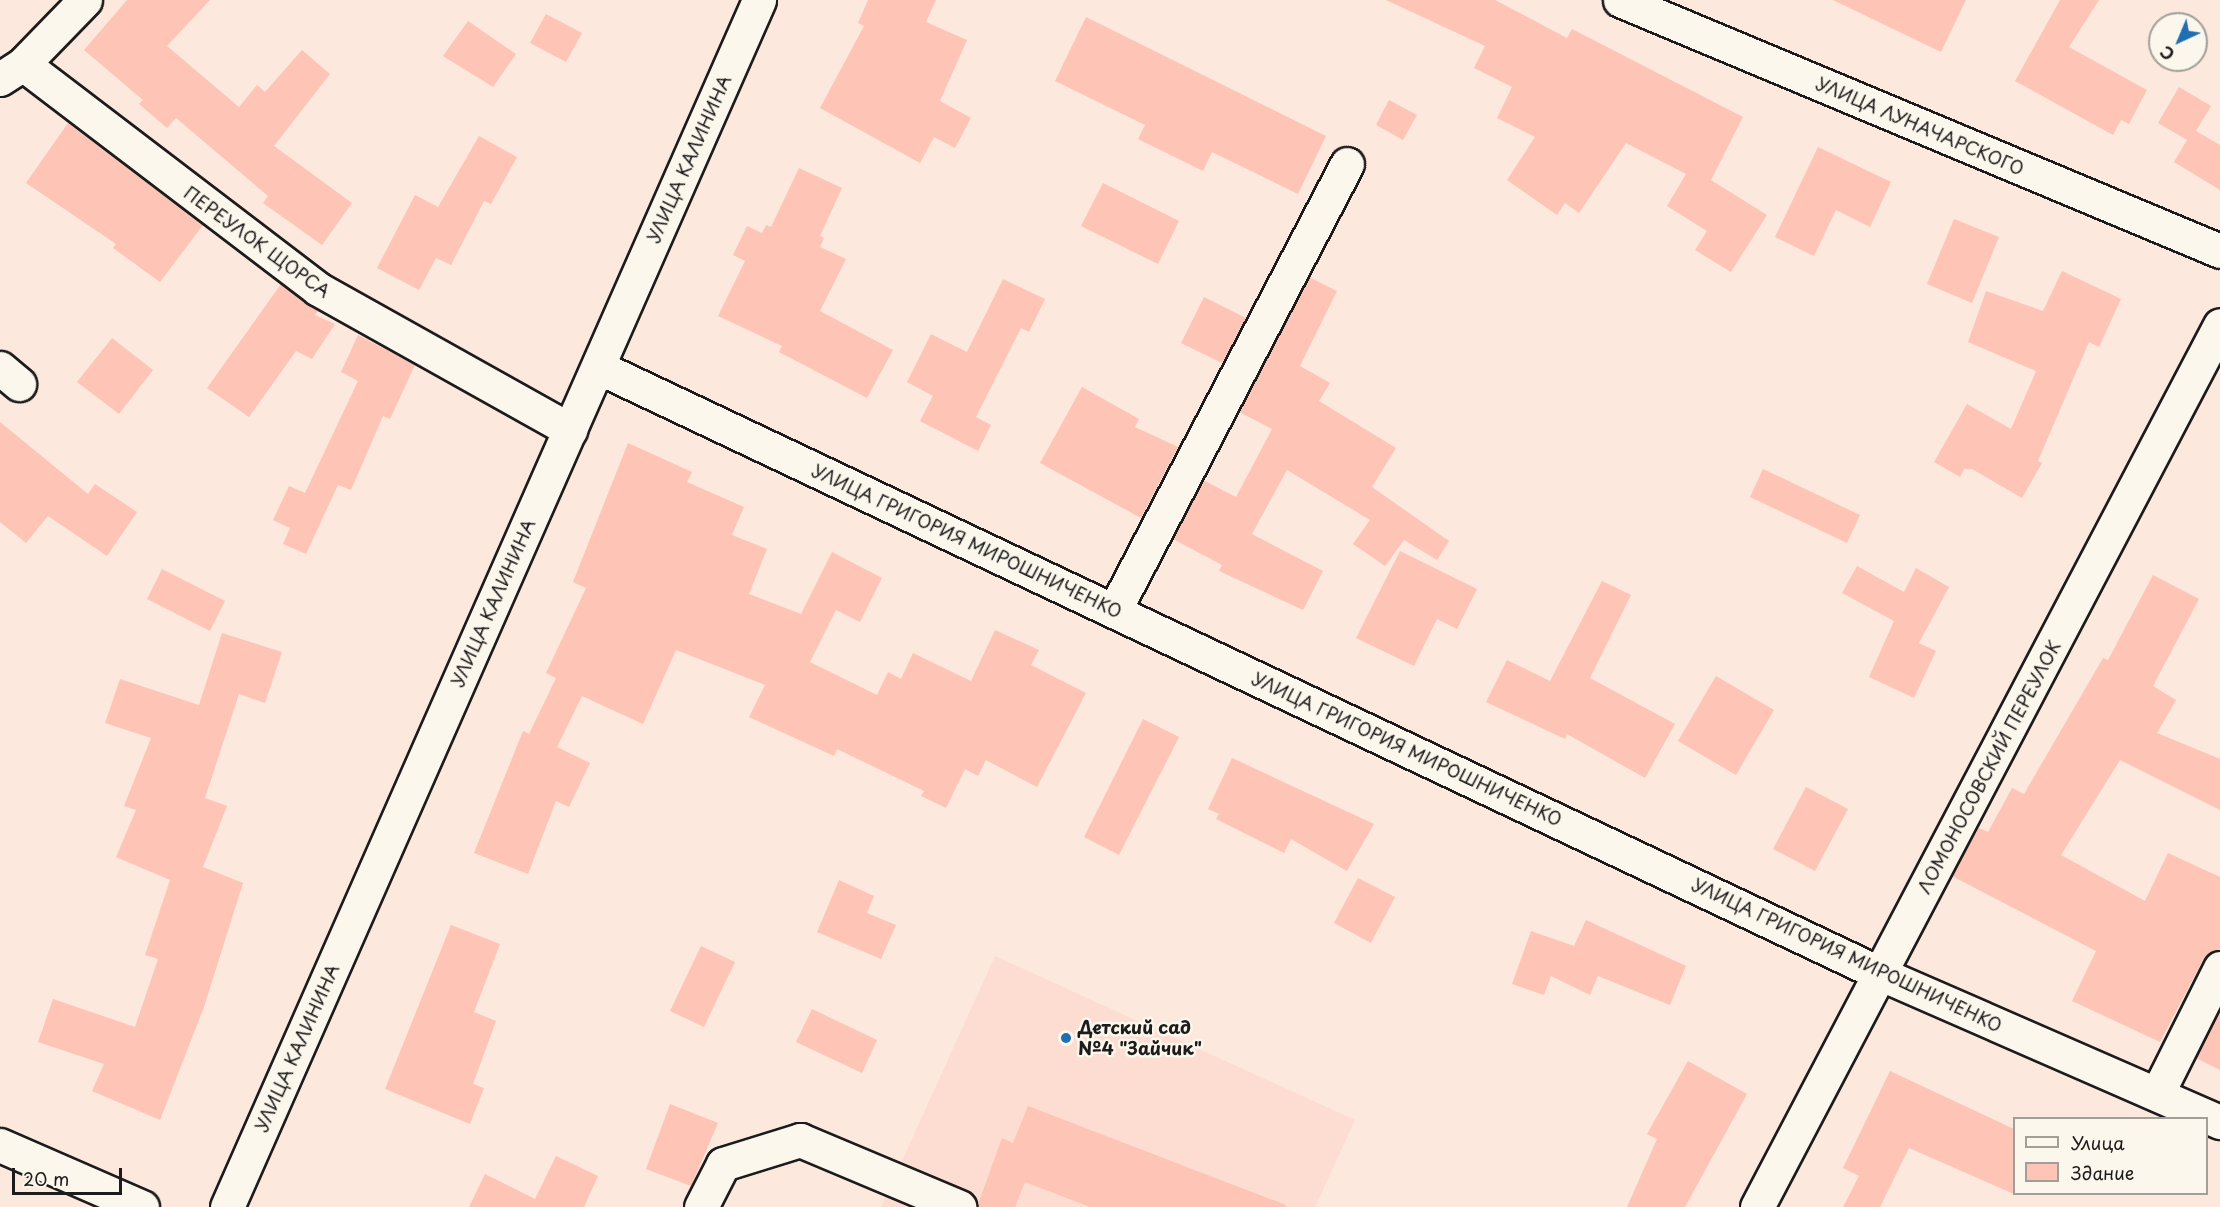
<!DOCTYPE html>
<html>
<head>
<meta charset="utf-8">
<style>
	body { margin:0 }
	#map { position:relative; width:2220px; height:1207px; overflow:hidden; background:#fce8dc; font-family:"Playpen Sans",sans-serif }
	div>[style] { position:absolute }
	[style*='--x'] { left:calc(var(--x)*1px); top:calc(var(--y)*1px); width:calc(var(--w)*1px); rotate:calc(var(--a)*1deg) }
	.built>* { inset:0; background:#fdddd1 }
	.building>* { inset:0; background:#fec4b6 }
	.roads { filter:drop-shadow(2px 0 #1c1c1c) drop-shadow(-2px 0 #1c1c1c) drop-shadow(0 2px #1c1c1c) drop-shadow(0 -2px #1c1c1c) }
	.minor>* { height:33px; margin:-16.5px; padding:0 16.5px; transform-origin:16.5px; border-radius:16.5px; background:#fbf7ec }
	.dots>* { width:16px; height:16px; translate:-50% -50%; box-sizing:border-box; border:3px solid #fbf7ec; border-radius:50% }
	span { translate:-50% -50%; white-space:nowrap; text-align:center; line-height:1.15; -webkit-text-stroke:5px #fbf7ec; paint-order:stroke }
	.street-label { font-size:18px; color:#1c1c1c }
	.poi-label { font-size:18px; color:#1c1c1c; font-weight:700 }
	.left { translate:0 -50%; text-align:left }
	.legend { position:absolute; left:2013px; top:1117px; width:195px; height:78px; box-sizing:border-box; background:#fbf7ec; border:2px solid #a29f99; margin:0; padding:8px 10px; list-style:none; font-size:18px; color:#1c1c1c }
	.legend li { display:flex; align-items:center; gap:12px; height:30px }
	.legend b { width:30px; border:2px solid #a29f99 }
	.north { position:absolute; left:2148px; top:12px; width:60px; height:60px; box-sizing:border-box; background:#fbf7ec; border:2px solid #a29f99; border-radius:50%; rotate:224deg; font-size:16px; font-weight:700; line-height:24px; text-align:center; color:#1c1c1c }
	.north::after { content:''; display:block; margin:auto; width:21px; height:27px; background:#1f6fb2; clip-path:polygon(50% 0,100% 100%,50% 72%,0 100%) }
	.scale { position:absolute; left:12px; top:1168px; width:110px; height:27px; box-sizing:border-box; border:3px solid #1c1c1c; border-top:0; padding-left:8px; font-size:18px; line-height:21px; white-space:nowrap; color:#1c1c1c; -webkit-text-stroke:4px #fbf7ec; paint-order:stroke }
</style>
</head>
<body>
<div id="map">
	<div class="built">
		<div style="clip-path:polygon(995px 956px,1355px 1120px,1315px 1207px,881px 1207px)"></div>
	</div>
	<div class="building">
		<div style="clip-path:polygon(127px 0,210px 0,167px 46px,239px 107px,257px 85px,265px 92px,302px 50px,330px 74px,274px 146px,352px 203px,322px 245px,263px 203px,268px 196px,176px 118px,167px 128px,139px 104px,143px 100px,84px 50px)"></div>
		<div style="clip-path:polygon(868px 0,936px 0,926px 22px,967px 40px,940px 101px,971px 118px,955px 148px,934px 137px,920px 163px,820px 108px,864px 26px,858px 23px)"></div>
		<div style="clip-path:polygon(1386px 0,1495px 0,1567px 38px,1572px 29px,1743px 117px,1711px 180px,1767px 215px,1731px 272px,1695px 250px,1707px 231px,1667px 206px,1686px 174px,1626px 143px,1579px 213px,1565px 203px,1557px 215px,1507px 180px,1535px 137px,1497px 118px,1512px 87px,1474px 68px,1485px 46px)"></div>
		<div style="clip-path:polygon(1833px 0,1966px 0,1941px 52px)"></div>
		<div style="clip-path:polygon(2060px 0,2099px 0,2069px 47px,2147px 90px,2129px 124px,2121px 120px,2113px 135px,2015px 81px)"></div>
		<div style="clip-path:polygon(546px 14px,582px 33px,566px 62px,530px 43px)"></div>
		<div style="clip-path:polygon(1086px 17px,1326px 136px,1298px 194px,1212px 152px,1203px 171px,1138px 139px,1145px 125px,1055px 81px)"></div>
		<div style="clip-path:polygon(468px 21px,516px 54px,493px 87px,443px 56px)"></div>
		<div style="clip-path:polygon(2179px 87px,2211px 106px,2196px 131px,2220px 145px,2220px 190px,2174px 162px,2187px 140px,2158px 123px)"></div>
		<div style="clip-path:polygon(1389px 100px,1417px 115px,1403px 140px,1376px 125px)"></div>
		<div style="clip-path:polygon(68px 123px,203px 225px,160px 282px,113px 248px,116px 244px,26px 183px)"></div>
		<div style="clip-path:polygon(479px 136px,517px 157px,491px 204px,484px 201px,451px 265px,436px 258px,419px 290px,377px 268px,415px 195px,438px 207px)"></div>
		<div style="clip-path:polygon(1818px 147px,1891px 182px,1870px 227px,1836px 210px,1814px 256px,1775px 237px)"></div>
		<div style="clip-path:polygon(799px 168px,842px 188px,820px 236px,824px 238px,820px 247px,846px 259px,820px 311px,893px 350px,867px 398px,779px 352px,782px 346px,718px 316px,745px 261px,733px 255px,747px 226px,762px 233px,766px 225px,771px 227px)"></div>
		<div style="clip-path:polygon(1103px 183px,1179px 221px,1158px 264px,1081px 226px)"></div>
		<div style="clip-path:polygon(1954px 219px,1999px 237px,1972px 303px,1927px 284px)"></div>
		<div style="clip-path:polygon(2062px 271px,2121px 299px,2099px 347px,2089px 342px,2038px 461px,2042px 463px,2022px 498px,1972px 469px,1964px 469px,1960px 477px,1934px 462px,1967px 404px,2011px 429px,2036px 371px,1968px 342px,1986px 291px,2043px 311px)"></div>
		<div style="clip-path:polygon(1309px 277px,1337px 291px,1300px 366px,1330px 383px,1319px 401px,1396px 448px,1372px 487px,1449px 541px,1437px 560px,1404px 540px,1385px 566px,1353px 544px,1370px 520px,1287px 470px,1252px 534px,1323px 571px,1303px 610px,1219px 571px,1222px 565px,1173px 539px,1203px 480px,1236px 497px,1272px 429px,1239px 412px)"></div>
		<div style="clip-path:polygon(1003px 279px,1045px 299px,1029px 332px,1021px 328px,976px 417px,991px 425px,978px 451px,920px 421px,933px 396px,907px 382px,931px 334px,967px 352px)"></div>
		<div style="clip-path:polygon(281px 284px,318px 311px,315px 315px,335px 324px,312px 359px,296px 351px,249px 417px,207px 388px)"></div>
		<div style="clip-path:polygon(1204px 297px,1246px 318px,1222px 363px,1181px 343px)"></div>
		<div style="clip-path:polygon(358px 335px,415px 365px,390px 419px,383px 416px,351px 490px,338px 485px,306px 554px,283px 544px,290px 528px,273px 520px,289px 486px,305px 493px,358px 381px,341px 372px)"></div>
		<div style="clip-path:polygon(112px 338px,153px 370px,119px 414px,77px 382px)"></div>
		<div style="clip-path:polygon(1082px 387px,1139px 419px,1135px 427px,1178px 447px,1141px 518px,1040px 463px)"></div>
		<div style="clip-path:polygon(0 422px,88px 494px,95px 484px,137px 512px,107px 556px,48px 516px,26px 543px,0 522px)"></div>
		<div style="clip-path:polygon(628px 443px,692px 472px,687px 482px,744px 507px,732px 535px,767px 549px,749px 594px,801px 614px,832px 552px,882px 578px,860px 622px,836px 610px,810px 662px,877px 695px,888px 672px,901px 679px,913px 653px,971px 681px,995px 630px,1039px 650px,1031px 665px,1086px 693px,1037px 787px,986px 760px,978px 776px,965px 769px,946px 808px,921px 796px,924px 791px,837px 749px,834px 756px,749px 717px,765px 685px,676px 650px,643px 724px,582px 696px,557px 747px,590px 763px,569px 807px,556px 801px,528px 874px,474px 853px,523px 731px,529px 734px,556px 678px,546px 673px,586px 588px,573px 582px)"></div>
		<div style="clip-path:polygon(1763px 469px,1860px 515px,1847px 543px,1750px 497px)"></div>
		<div style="clip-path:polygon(1400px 551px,1477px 589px,1457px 629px,1437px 619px,1414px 666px,1356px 638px)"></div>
		<div style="clip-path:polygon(1857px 566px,1904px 592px,1916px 568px,1949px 587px,1919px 643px,1936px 651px,1914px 698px,1869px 677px,1894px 621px,1842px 593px)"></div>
		<div style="clip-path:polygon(162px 569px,225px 601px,210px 631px,147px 599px)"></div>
		<div style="clip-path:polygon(2153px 575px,2199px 599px,2153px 686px,2176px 700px,2157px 733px,2220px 759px,2220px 810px,2120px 760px,2061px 855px,2145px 901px,2168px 853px,2220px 877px,2220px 949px,2203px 960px,2160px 1042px,2072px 1001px,2096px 951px,1952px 876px,1979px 828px,1988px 832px,2012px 788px,2024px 794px,2103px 658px,2108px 660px)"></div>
		<div style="clip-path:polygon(1602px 581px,1631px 595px,1590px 678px,1675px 724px,1645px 778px,1567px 734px,1565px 739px,1486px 702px,1507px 660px,1550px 681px)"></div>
		<div style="clip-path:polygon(222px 633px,282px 652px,265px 703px,239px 694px,205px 798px,227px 806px,203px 867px,243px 883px,204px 1007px,160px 1120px,92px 1091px,104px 1064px,38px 1042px,53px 999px,135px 1027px,158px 959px,145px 955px,170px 880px,116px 857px,136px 810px,124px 806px,151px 738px,105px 723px,120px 679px,199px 705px)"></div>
		<div style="clip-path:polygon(1716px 676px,1774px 710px,1736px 775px,1678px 741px)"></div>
		<div style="clip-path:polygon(1143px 719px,1179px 737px,1119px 855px,1084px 837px)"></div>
		<div style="clip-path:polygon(1232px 758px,1374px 824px,1347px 871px,1291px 839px,1284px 853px,1216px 819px,1219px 814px,1208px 809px)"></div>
		<div style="clip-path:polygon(1806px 787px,1848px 809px,1815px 871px,1773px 849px)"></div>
		<div style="clip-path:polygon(1358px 878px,1395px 897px,1371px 943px,1334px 923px)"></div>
		<div style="clip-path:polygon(839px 880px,874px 896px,867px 913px,896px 925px,881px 959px,817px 932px)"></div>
		<div style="clip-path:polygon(1586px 920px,1686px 966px,1670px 1005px,1598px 976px,1590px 995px,1551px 976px,1544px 995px,1512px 984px,1531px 931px,1574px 946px)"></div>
		<div style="clip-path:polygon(451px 925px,500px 944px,474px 1012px,496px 1021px,473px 1084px,484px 1088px,470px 1124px,385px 1089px)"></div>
		<div style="clip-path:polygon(701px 946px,735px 962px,704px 1027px,670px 1011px)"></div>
		<div style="clip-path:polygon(812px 1009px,877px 1040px,862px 1073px,796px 1042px)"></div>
		<div style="clip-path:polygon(2220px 1010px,2220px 1070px,2196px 1058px)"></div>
		<div style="clip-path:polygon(1688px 1061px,1747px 1094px,1685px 1207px,1627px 1207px,1657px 1139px,1647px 1134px)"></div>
		<div style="clip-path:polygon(1890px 1071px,2014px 1129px,2014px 1194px,1909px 1148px,1880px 1207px,1843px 1207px,1859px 1176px,1843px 1168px)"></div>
		<div style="clip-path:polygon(670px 1104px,718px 1123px,691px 1186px,646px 1169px)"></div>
		<div style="clip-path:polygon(1028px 1106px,1286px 1205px,1285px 1207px,1090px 1207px,1025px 1182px,1015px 1207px,977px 1207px,1002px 1138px,1013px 1143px)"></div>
		<div style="clip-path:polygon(556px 1156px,598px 1176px,584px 1207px,469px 1207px,485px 1174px,535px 1199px)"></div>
	</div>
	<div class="roads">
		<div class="minor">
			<div style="--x:1620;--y:0;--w:650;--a:22.7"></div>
			<div style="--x:23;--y:64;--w:371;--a:37.3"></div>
			<div style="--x:318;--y:289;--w:289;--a:29.2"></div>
			<div style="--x:0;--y:79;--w:27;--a:-33"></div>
			<div style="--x:23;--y:64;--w:89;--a:-45.9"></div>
			<div style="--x:598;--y:367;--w:1419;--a:25.32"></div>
			<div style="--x:1881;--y:974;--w:370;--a:23.6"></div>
			<div style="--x:0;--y:368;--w:25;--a:40"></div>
			<div style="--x:1114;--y:611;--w:504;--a:-62.47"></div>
			<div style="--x:2157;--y:1094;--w:141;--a:-63.4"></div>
			<div style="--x:0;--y:1145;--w:155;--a:23.6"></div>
			<div style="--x:227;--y:1207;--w:1319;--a:-66.21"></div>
			<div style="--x:701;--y:1207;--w:48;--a:-62.9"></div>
			<div style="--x:723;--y:1164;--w:81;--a:-17.3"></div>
			<div style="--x:800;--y:1140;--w:173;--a:22.8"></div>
			<div style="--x:1757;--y:1207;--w:996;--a:-62.3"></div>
		</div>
	</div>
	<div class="dots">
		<div style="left:1066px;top:1038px;background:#1f6fb2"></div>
	</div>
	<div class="street-label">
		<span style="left:1920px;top:126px;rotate:23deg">УЛИЦА ЛУНАЧАРСКОГО</span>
		<span style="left:689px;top:159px;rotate:-66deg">УЛИЦА КАЛИНИНА</span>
		<span style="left:257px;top:242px;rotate:36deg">ПЕРЕУЛОК ЩОРСА</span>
		<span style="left:967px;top:541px;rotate:25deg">УЛИЦА ГРИГОРИЯ МИРОШНИЧЕНКО</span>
		<span style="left:493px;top:603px;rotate:-66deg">УЛИЦА КАЛИНИНА</span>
		<span style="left:1407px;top:749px;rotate:25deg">УЛИЦА ГРИГОРИЯ МИРОШНИЧЕНКО</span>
		<span style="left:1989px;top:767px;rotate:-62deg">ЛОМОНОСОВСКИЙ ПЕРЕУЛОК</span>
		<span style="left:1847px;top:955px;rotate:25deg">УЛИЦА ГРИГОРИЯ МИРОШНИЧЕНКО</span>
		<span style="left:297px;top:1048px;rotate:-66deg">УЛИЦА КАЛИНИНА</span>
	</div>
	<div class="poi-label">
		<span class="left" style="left:1078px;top:1038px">Детский сад<br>№4 "Зайчик"</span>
	</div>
	<ul class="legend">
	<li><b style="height:8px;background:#fbf7ec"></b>Улица</li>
	<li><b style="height:16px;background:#fec4b6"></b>Здание</li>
	</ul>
	<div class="north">С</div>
	<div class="scale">20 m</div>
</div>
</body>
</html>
